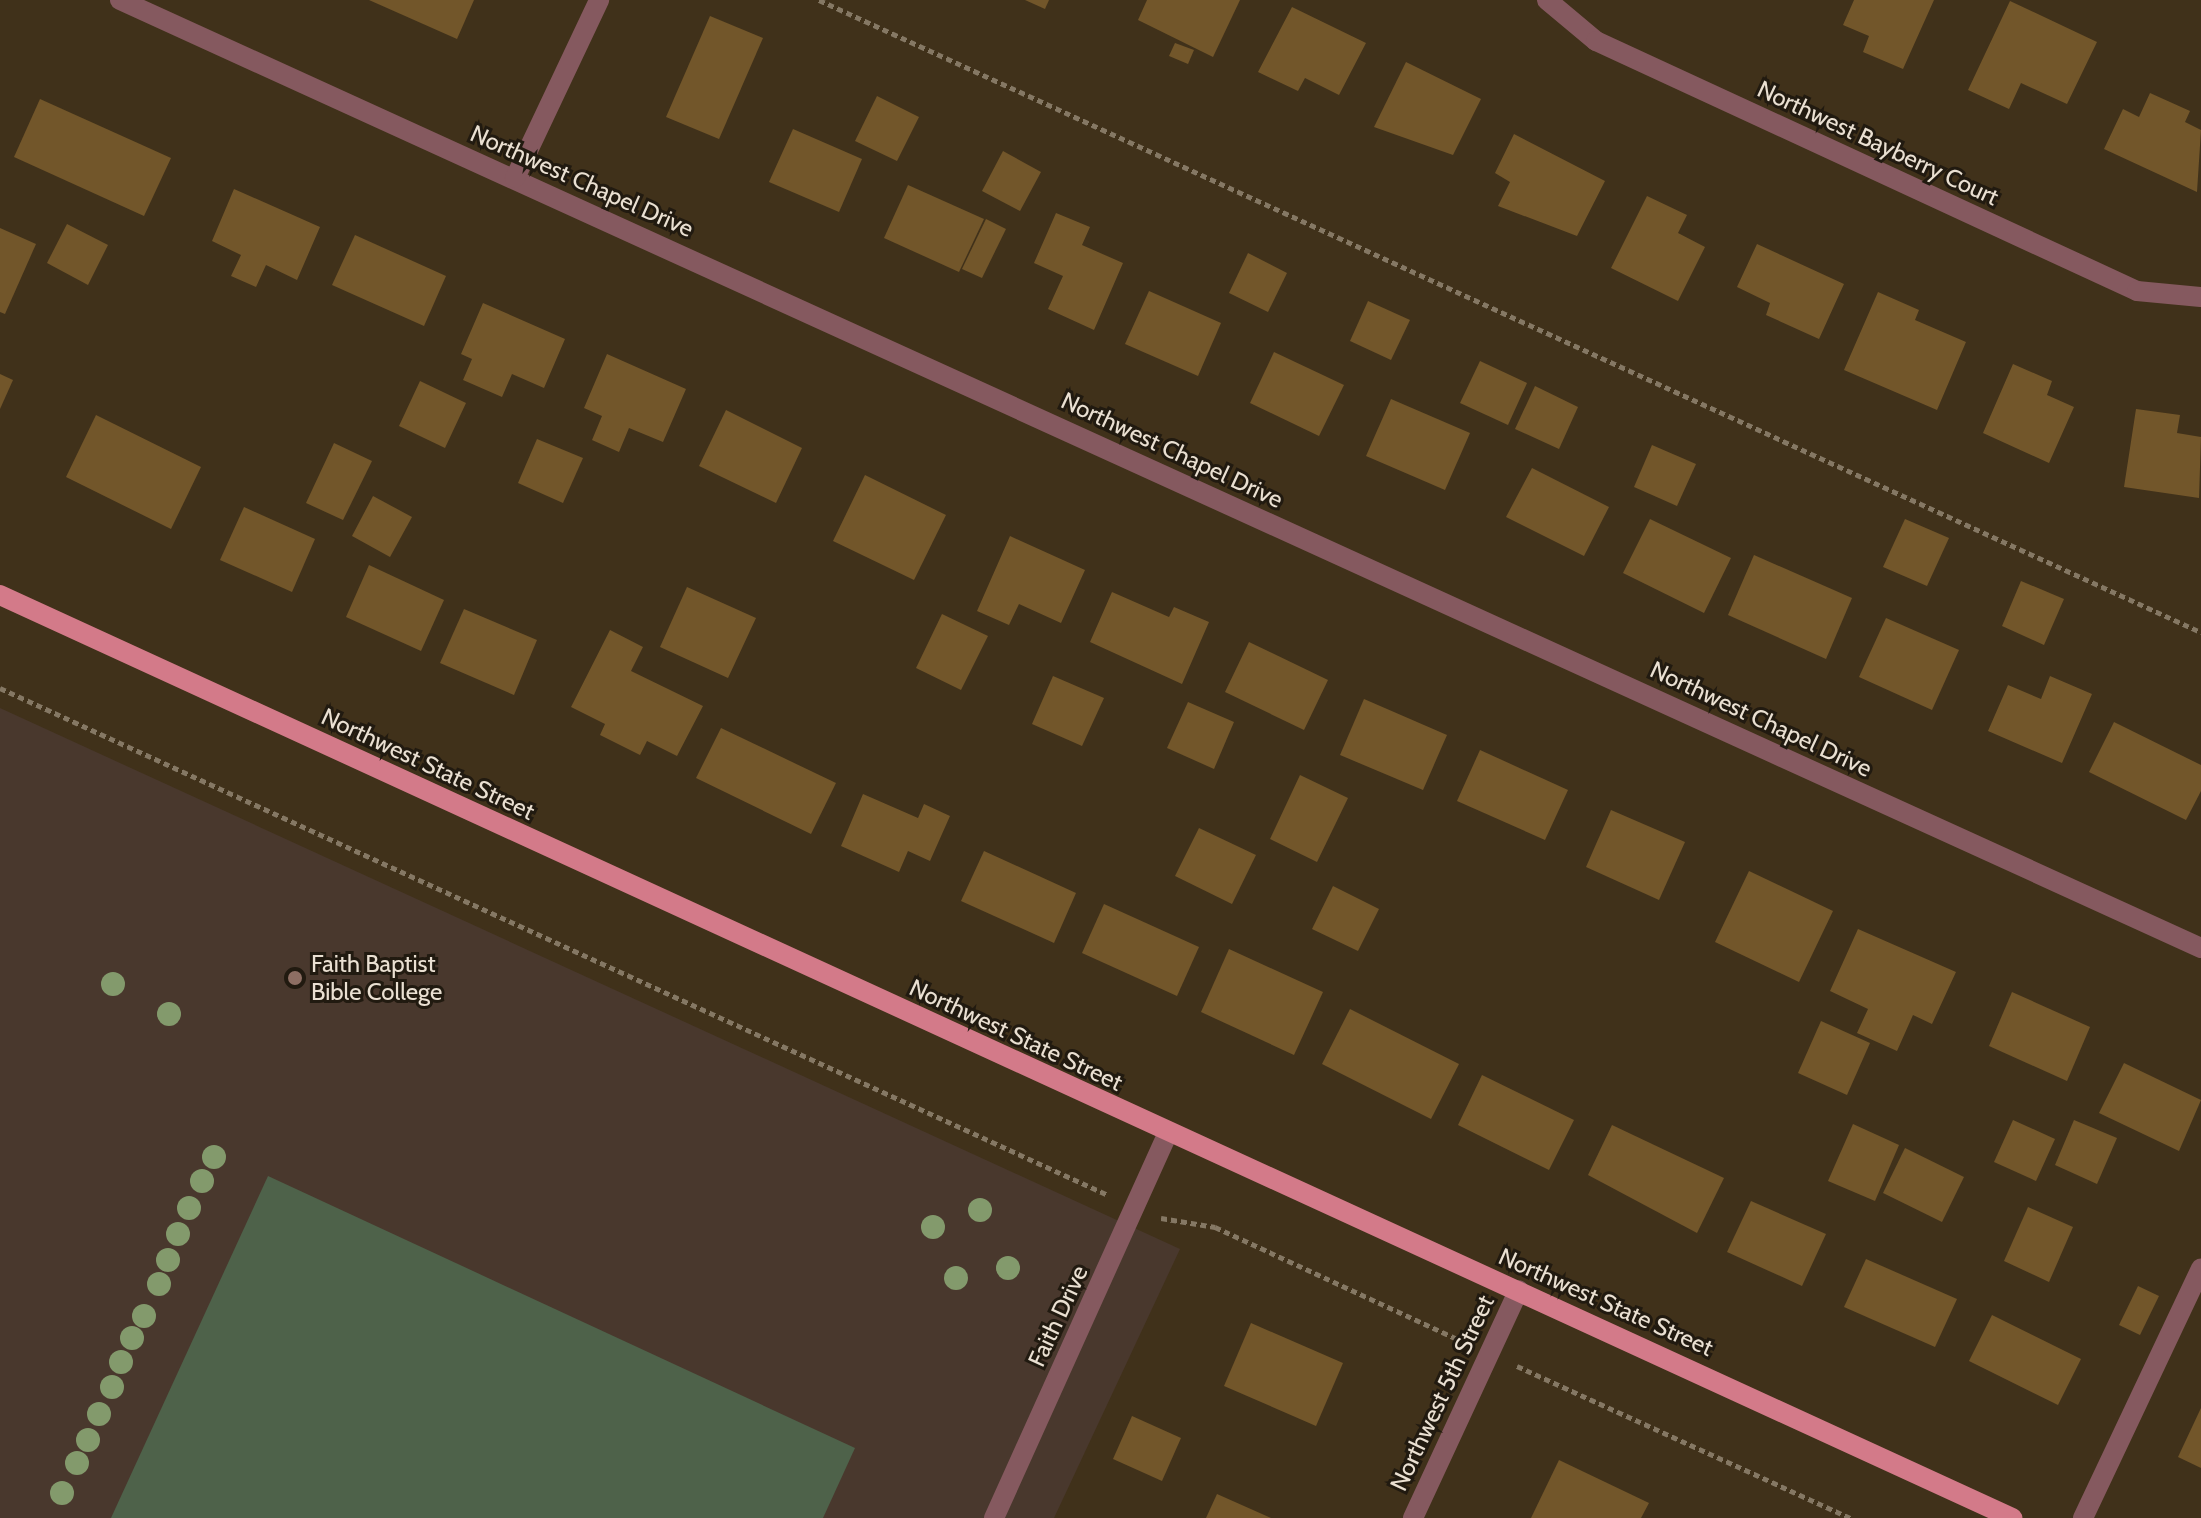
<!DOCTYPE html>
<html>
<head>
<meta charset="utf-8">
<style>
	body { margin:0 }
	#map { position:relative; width:2201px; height:1518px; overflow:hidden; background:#40311a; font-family:Cabin,sans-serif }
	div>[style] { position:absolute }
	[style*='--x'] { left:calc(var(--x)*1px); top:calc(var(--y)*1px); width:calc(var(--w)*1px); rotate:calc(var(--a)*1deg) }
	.education>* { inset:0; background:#49382d }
	.green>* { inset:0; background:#4e624a }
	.building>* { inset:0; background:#72562a }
	.path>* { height:5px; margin-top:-2.5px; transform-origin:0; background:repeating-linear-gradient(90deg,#857864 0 6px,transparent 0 10px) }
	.minor>* { height:20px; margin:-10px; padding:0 10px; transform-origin:10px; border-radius:10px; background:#85595f }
	.major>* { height:20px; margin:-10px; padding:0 10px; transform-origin:10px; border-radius:10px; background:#d37a89 }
	.trees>* { width:24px; height:24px; margin:-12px; border-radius:50%; background:#839a6c }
	.dots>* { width:22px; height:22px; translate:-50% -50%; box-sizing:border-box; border:4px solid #211a10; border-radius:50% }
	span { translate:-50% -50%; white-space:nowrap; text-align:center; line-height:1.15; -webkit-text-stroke:6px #211a10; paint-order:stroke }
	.street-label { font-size:24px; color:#eae0d2 }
	.poi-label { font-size:24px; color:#eae0d2 }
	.left { translate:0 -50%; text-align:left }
</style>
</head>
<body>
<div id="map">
	<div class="education">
		<div style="clip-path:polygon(0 708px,1180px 1249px,1054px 1518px,0 1518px)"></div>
	</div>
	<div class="green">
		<div style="clip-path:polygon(268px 1176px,855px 1448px,823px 1518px,111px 1518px)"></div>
	</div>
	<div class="building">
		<div style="clip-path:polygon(369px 0,474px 0,457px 39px)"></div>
		<div style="clip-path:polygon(1025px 0,1049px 0,1045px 9px)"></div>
		<div style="clip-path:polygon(1147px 0,1240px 0,1213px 57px,1138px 20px)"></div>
		<div style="clip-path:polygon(1854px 0,1934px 0,1903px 69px,1863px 52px,1869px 36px,1843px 25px)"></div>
		<div style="clip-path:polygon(2010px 1px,2097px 42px,2067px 104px,2021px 83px,2009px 109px,1968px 90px)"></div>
		<div style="clip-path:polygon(1292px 7px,1366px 43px,1339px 95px,1305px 78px,1298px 91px,1258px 72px)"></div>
		<div style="clip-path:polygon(710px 16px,763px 38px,719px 139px,666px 117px)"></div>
		<div style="clip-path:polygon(1175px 43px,1194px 50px,1188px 64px,1169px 56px)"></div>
		<div style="clip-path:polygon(1406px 62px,1481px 99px,1453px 155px,1374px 127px)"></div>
		<div style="clip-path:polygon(2150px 93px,2190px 111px,2185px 122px,2201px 130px,2197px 192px,2104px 149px,2123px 109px,2139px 117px)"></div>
		<div style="clip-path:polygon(877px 96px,919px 117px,897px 161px,855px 141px)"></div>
		<div style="clip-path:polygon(40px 99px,171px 158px,144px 216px,14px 157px)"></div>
		<div style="clip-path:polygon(793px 129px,862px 159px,839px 212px,769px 182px)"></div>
		<div style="clip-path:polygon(1514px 134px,1605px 181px,1577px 236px,1498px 206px,1510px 182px,1495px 173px)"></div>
		<div style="clip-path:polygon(1003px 151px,1041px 172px,1020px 211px,982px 191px)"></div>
		<div style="clip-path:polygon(908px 185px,984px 219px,959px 272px,884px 238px)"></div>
		<div style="clip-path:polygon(234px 189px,320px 227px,297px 280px,266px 265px,256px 287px,231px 276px,241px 255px,212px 241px)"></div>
		<div style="clip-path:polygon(1647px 196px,1687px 215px,1678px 233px,1705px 247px,1678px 301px,1611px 268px)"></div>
		<div style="clip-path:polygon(1056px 213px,1090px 227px,1082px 245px,1123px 263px,1094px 330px,1048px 309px,1063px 276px,1034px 263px)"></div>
		<div style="clip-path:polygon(986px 219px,1006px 229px,982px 278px,962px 269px)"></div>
		<div style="clip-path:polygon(67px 224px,108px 245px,88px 285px,47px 263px)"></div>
		<div style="clip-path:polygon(0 228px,36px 244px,5px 314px,0 312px)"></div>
		<div style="clip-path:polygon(355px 235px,446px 276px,424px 326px,332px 285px)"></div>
		<div style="clip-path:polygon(1757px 244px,1844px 284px,1819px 339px,1766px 315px,1770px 303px,1737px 287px)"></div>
		<div style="clip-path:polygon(1248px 253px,1287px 273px,1268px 312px,1229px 293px)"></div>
		<div style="clip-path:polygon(1149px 291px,1221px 323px,1198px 376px,1125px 344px)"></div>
		<div style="clip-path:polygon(1878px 292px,1919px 310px,1915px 320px,1966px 342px,1937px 410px,1844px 370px)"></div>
		<div style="clip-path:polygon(1368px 301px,1410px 320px,1391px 360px,1350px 341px)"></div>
		<div style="clip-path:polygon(483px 303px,565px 339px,544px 388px,512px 374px,502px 397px,463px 380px,472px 359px,461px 354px)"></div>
		<div style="clip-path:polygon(1274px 352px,1344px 385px,1319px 436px,1250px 403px)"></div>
		<div style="clip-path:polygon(607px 354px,686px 389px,663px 442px,629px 428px,619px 452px,592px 440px,602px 416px,584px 408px)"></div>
		<div style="clip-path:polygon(1480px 361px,1527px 383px,1508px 425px,1460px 403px)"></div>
		<div style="clip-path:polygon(2013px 364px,2052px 381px,2047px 395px,2074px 407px,2049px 463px,1983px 433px)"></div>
		<div style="clip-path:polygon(0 374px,13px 380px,0 409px)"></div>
		<div style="clip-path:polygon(420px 381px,466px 403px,445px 448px,399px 426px)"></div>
		<div style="clip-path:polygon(1535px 386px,1578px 407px,1559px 449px,1515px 429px)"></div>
		<div style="clip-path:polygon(1391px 399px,1470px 433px,1445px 490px,1366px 456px)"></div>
		<div style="clip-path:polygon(2136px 409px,2180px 415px,2177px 433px,2201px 437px,2199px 498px,2124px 487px)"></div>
		<div style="clip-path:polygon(726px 410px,802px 448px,776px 503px,699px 466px)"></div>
		<div style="clip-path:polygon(96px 415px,201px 467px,171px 529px,66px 477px)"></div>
		<div style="clip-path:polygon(537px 439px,583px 458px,563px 503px,518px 483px)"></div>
		<div style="clip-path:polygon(334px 443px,372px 461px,343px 520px,306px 503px)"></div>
		<div style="clip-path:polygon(1652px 445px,1696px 464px,1677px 506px,1634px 487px)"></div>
		<div style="clip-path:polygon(1532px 468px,1609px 507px,1584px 556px,1506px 517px)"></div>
		<div style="clip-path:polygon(865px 475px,946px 515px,914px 580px,833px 541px)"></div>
		<div style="clip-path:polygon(373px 496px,412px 517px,390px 557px,352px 536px)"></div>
		<div style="clip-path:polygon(244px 507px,315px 539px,292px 592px,220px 560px)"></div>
		<div style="clip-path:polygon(1650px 519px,1731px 558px,1704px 613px,1623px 573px)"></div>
		<div style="clip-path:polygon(1905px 519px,1949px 538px,1927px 586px,1883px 567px)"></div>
		<div style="clip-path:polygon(1010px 536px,1085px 570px,1061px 623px,1019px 604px,1009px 625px,977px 611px)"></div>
		<div style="clip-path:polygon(1754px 555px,1852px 598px,1826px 659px,1728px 615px)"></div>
		<div style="clip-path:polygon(369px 565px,444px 600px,421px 651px,346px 617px)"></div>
		<div style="clip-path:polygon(2021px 581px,2064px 599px,2044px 645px,2002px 626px)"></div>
		<div style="clip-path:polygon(687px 587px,756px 618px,728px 678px,660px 647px)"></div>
		<div style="clip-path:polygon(1112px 592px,1169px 617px,1174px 607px,1209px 622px,1182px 684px,1090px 642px)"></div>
		<div style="clip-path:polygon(464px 609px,537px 640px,514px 695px,440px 663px)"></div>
		<div style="clip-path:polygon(942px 614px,988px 636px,961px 690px,916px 668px)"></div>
		<div style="clip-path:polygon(1886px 618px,1959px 650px,1932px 710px,1859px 677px)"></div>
		<div style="clip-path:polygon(610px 630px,643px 647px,631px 671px,703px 706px,677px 756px,647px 741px,640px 755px,600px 735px,605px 724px,571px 707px)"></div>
		<div style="clip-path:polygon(1249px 642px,1328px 680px,1304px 730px,1225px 692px)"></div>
		<div style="clip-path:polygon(1053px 676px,1104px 698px,1082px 746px,1032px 724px)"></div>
		<div style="clip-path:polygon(2050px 676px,2092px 694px,2062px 763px,1988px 731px,2008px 685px,2041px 699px)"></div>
		<div style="clip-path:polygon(1364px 699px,1447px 735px,1423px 790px,1340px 755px)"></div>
		<div style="clip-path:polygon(1188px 702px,1234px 722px,1214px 769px,1167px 748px)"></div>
		<div style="clip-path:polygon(2114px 722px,2201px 765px,2201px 791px,2186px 820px,2089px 772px)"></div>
		<div style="clip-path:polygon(721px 728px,836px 783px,811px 834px,696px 778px)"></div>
		<div style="clip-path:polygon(1480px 750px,1568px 790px,1545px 840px,1457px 801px)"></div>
		<div style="clip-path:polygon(1300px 775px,1348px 798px,1317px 862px,1270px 839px)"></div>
		<div style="clip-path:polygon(863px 794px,918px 818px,924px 804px,950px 816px,930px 861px,908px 851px,899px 872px,841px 846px)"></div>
		<div style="clip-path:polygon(1611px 810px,1685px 842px,1659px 900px,1586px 867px)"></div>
		<div style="clip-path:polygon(1199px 828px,1256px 855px,1232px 904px,1175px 876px)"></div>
		<div style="clip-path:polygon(984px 851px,1076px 893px,1054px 943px,961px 901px)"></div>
		<div style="clip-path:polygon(1749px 871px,1833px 911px,1799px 982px,1715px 942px)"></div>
		<div style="clip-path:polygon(1333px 886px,1379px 909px,1358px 951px,1312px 929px)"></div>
		<div style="clip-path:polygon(1104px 904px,1199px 947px,1177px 996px,1082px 953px)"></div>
		<div style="clip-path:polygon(1858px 929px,1956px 972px,1932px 1024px,1913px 1015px,1897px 1051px,1857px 1033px,1868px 1009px,1830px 991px)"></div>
		<div style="clip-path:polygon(1229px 949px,1323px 992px,1294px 1055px,1201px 1012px)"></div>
		<div style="clip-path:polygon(2012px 992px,2090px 1027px,2067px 1081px,1989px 1046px)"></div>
		<div style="clip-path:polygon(1350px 1009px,1459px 1064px,1431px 1119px,1322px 1064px)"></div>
		<div style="clip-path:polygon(1821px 1021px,1870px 1043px,1847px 1095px,1798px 1073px)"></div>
		<div style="clip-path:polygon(2124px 1063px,2201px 1100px,2179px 1151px,2099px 1113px)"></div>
		<div style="clip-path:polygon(1482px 1075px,1574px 1120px,1549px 1170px,1458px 1125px)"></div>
		<div style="clip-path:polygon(2013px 1120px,2055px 1139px,2036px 1181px,1994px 1162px)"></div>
		<div style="clip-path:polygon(2074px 1120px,2117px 1138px,2097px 1184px,2055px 1165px)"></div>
		<div style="clip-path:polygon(1853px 1124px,1899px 1145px,1875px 1201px,1828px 1181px)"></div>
		<div style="clip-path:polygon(1612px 1125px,1724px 1178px,1697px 1233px,1588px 1175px)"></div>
		<div style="clip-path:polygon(1905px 1148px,1964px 1177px,1942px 1222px,1883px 1193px)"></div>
		<div style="clip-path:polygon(1751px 1201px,1826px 1234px,1802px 1286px,1727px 1252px)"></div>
		<div style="clip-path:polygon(2028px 1207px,2073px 1227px,2049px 1282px,2004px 1261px)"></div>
		<div style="clip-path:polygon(1866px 1259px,1957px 1299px,1935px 1347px,1844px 1307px)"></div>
		<div style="clip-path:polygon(2138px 1286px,2159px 1296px,2140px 1335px,2119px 1325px)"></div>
		<div style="clip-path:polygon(1992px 1315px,2081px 1359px,2058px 1405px,1969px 1361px)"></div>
		<div style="clip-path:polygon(1251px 1323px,1343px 1363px,1316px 1426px,1224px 1386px)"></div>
		<div style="clip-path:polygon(2201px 1408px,2201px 1468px,2178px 1457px)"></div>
		<div style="clip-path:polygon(1132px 1416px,1181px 1438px,1162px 1481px,1113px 1459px)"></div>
		<div style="clip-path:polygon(1559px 1460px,1649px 1503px,1641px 1518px,1531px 1518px)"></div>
		<div style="clip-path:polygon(1217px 1494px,1271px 1518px,1206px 1518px)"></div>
	</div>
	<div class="path">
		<div style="--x:819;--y:0;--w:1520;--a:24.58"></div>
		<div style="--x:0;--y:688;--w:1218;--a:24.59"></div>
		<div style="--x:1161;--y:1218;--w:55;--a:9.5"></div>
		<div style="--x:1215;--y:1227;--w:274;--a:24.8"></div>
		<div style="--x:1517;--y:1366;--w:367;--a:24.5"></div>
	</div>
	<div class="minor">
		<div style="--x:120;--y:0;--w:2287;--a:24.49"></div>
		<div style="--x:1547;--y:0;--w:64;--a:39.9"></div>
		<div style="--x:1596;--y:41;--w:596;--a:24.8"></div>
		<div style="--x:2137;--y:291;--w:64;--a:5.4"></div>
		<div style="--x:515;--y:178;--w:197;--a:-64.7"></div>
		<div style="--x:994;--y:1518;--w:421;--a:-65.7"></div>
		<div style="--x:1413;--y:1518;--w:251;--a:-65.1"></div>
		<div style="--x:2083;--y:1518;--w:276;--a:-64.7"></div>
	</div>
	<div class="major">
		<div style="--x:0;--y:595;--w:2214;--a:24.64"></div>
	</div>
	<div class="trees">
		<div style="left:113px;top:984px"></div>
		<div style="left:169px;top:1014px"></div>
		<div style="left:214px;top:1157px"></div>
		<div style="left:202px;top:1181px"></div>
		<div style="left:189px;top:1208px"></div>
		<div style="left:980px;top:1210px"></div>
		<div style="left:933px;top:1227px"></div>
		<div style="left:178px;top:1234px"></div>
		<div style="left:168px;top:1260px"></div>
		<div style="left:1008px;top:1268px"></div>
		<div style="left:956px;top:1278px"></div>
		<div style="left:159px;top:1284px"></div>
		<div style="left:144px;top:1316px"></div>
		<div style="left:132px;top:1338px"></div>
		<div style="left:121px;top:1362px"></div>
		<div style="left:112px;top:1387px"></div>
		<div style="left:99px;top:1414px"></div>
		<div style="left:88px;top:1440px"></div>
		<div style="left:77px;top:1463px"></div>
		<div style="left:62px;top:1493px"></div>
	</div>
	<div class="dots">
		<div style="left:295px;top:978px;background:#8d6e63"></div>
	</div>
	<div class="street-label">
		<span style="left:1878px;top:143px;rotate:25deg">Northwest Bayberry Court</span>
		<span style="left:582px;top:181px;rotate:24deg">Northwest Chapel Drive</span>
		<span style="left:1172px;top:450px;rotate:25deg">Northwest Chapel Drive</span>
		<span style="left:1761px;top:719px;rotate:25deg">Northwest Chapel Drive</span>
		<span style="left:428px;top:764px;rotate:25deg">Northwest State Street</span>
		<span style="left:1016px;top:1035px;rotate:25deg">Northwest State Street</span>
		<span style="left:1606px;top:1302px;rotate:24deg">Northwest State Street</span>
		<span style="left:1058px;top:1316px;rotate:-65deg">Faith Drive</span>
		<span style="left:1442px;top:1393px;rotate:-65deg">Northwest 5th Street</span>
	</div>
	<div class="poi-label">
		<span class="left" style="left:311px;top:978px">Faith Baptist<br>Bible College</span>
	</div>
</div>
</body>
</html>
